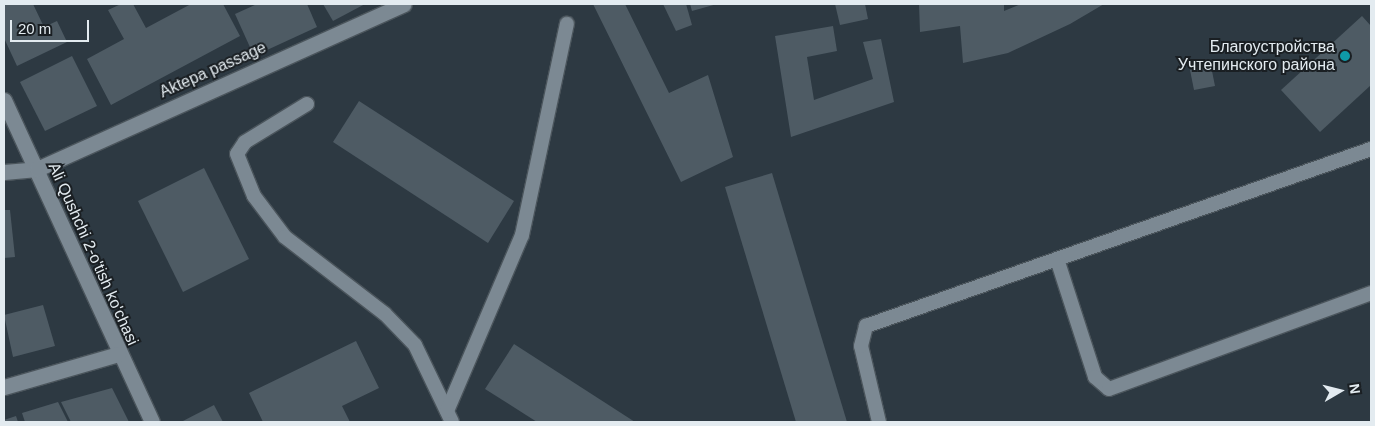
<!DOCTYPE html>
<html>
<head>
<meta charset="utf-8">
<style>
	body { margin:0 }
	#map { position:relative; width:1375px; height:426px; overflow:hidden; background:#2d3942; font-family:Helvetica,sans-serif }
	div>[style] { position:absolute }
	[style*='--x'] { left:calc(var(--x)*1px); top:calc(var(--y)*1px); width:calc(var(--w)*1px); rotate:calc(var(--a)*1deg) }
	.building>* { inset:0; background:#4e5b64 }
	.roads { filter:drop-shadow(1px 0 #4b555c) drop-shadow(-1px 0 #4b555c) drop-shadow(0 1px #4b555c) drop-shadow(0 -1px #4b555c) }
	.service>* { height:14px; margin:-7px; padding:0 7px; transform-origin:7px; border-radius:7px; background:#7c8993 }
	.minor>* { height:15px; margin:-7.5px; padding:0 7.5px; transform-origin:7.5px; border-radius:7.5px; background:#7c8993 }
	.dots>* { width:14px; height:14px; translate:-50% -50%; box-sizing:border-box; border:2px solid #1a1f23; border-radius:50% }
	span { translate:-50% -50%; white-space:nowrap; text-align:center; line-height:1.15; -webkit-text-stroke:4px #1a1f23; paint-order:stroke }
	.poi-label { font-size:16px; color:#e3ebf0 }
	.right { translate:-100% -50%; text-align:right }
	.street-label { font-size:16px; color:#e3ebf0 }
	.frame { position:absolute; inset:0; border:5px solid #e3ebf0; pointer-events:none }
	.north { position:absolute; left:1315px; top:366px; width:50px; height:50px; -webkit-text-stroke:4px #1a1f23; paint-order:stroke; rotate:82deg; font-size:14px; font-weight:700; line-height:20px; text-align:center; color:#e3ebf0 }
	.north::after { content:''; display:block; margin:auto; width:18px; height:22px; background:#e3ebf0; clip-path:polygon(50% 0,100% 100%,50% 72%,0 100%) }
	.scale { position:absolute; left:10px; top:20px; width:79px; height:22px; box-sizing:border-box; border:2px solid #e3ebf0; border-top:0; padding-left:6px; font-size:15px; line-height:18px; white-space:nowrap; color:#e3ebf0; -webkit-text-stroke:4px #1a1f23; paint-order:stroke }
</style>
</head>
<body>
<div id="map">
	<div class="building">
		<div style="clip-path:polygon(4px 4px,33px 4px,44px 27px,57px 21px,67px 42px,17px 66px,4px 38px)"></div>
		<div style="clip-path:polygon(121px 4px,133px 4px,146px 28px,191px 4px,223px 4px,240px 36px,111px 105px,87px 59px,124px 39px,108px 10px)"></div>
		<div style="clip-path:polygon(257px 4px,307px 4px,317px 27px,254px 56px,235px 14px)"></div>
		<div style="clip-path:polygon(323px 4px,365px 4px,333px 21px)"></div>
		<div style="clip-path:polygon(593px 4px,625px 4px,669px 93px,708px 75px,733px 157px,681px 182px)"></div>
		<div style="clip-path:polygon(663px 4px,686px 4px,692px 25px,676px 31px)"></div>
		<div style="clip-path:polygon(690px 4px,717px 4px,692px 11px)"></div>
		<div style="clip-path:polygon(835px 4px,865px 4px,868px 19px,840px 25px)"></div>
		<div style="clip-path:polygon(919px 4px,1004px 4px,1004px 11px,1021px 4px,1104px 4px,1070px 24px,1008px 53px,963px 63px,960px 26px,920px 32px)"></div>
		<div style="clip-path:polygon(1362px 16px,1371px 26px,1371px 85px,1320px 132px,1281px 90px)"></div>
		<div style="clip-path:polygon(833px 26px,837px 51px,807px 57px,814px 100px,873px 79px,863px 42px,881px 39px,894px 102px,791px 137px,775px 36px)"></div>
		<div style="clip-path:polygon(72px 56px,97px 106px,45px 131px,20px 82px)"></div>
		<div style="clip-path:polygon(1211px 66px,1215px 86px,1194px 90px,1190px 70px)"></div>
		<div style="clip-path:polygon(359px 101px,514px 201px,488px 243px,333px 142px)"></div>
		<div style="clip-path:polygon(204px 168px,249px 259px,183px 292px,138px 201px)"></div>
		<div style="clip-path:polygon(772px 173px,847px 422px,796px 422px,725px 187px)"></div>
		<div style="clip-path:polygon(4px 210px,10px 210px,15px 257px,4px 258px)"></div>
		<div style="clip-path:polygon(43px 305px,55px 346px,13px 357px,4px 315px)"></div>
		<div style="clip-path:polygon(356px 341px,379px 388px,342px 406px,350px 422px,263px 422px,249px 393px)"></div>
		<div style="clip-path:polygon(514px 344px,635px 422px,537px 422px,485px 389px)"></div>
		<div style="clip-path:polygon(112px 388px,129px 422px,71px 422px,61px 402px)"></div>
		<div style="clip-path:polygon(58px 402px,68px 422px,25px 422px,22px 413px)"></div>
		<div style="clip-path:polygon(214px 405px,223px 422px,181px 422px)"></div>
		<div style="clip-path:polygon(16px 416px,18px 422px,4px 422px,4px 420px)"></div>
	</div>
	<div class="roads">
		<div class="service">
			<div style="--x:307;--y:104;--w:73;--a:148.5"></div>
			<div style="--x:245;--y:142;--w:14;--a:124"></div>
			<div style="--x:237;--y:154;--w:45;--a:68"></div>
			<div style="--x:254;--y:196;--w:51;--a:52.9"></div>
			<div style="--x:285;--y:237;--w:126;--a:37.6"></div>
			<div style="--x:385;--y:314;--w:43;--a:45.9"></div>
			<div style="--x:415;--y:345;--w:85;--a:64.3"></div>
			<div style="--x:1057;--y:259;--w:124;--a:72.1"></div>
			<div style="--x:1095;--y:377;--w:18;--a:41"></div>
			<div style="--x:1109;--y:389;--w:279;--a:-20.1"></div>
			<div style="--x:447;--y:411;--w:191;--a:-66.9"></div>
			<div style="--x:522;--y:235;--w:216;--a:-78"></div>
			<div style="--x:879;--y:422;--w:78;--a:-103.3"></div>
			<div style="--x:861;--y:346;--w:21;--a:-76"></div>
			<div style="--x:866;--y:326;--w:535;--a:-19.32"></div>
		</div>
		<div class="minor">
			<div style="--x:4;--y:100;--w:354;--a:65.3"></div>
			<div style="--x:4;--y:172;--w:33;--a:-5"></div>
			<div style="--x:37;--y:169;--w:402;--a:-24.2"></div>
			<div style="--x:4;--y:387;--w:119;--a:-16.1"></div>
		</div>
	</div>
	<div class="dots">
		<div style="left:1345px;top:56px;background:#0f9aa8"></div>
	</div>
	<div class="poi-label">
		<span class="right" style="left:1335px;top:56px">Благоустройства<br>Учтепинского района</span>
	</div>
	<div class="street-label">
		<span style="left:213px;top:70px;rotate:-24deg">Aktepa passage</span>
		<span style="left:93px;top:254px;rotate:66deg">Ali Qushchi 2-o'tish ko'chasi</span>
	</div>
	<div class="frame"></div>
	<div class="north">N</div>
	<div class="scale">20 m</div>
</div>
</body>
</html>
